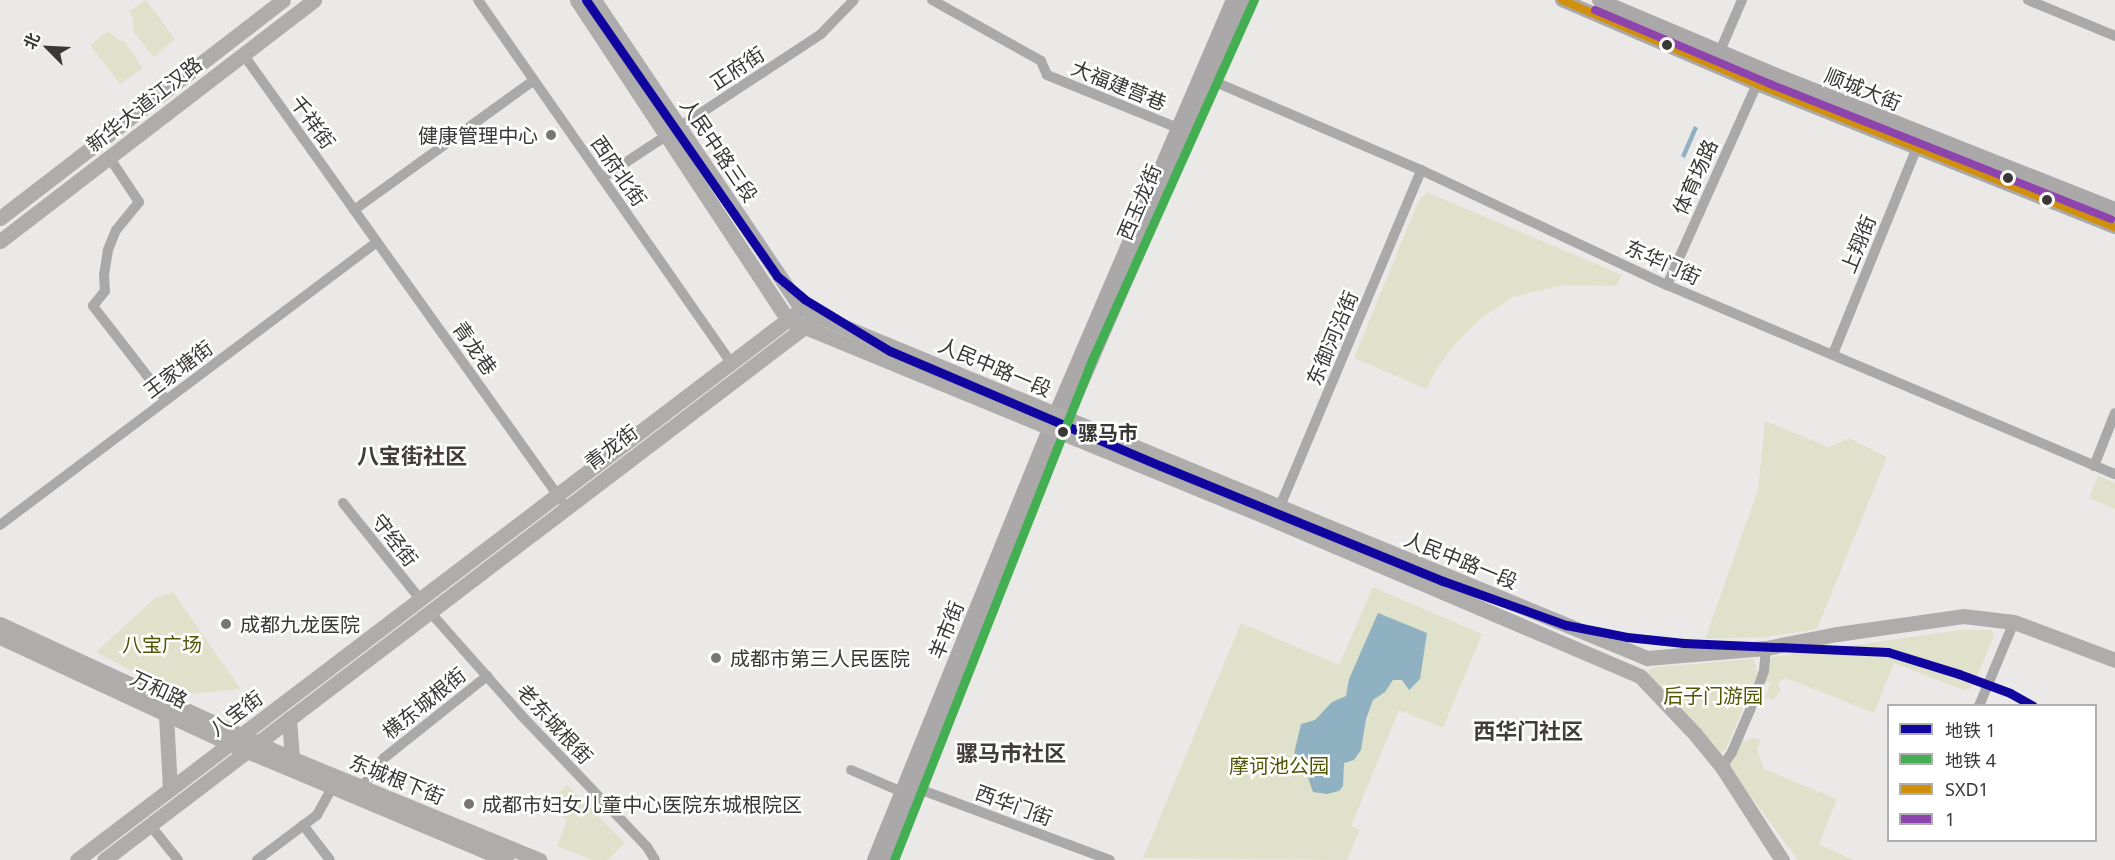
<!DOCTYPE html>
<html>
<head>
<meta charset="utf-8">
<style>
	body { margin:0 }
	#map { position:relative; width:2115px; height:860px; overflow:hidden; background:#ebe9e7; font-family:"Noto Sans","Noto Sans SC",sans-serif }
	div>[style] { position:absolute }
	[style*='--x'] { left:calc(var(--x)*1px); top:calc(var(--y)*1px); width:calc(var(--w)*1px); rotate:calc(var(--a)*1deg) }
	.green>* { inset:0; background:#dfe1cb }
	.water>* { inset:0; background:#8fb1c1 }
	.street>* { height:10px; margin:-5px; padding:0 5px; transform-origin:5px; border-radius:5px; background:#aaa9a9 }
	.secondary>* { height:14px; margin:-7px; padding:0 7px; transform-origin:7px; border-radius:7px; background:#aaa8a8 }
	.primary>* { height:15px; margin:-7.5px; padding:0 7.5px; transform-origin:7.5px; border-radius:7.5px; background:#afadac }
	.bus-1>* { height:8px; margin:-4px; padding:0 4px; transform-origin:4px; border-radius:4px; background:#d1900b }
	.bus-2>* { height:8px; margin:-4px; padding:0 4px; transform-origin:4px; border-radius:4px; background:#8e44ad }
	.metro-1>* { height:9px; margin:-4.5px; padding:0 4.5px; transform-origin:4.5px; border-radius:4.5px; background:#10069f }
	.metro-2>* { height:9px; margin:-4.5px; padding:0 4.5px; transform-origin:4.5px; border-radius:4.5px; background:#44af52 }
	.dots>* { width:16px; height:16px; translate:-50% -50%; box-sizing:border-box; border:3px solid #fff; border-radius:50% }
	span { translate:-50% -50%; white-space:nowrap; text-align:center; line-height:1.15; -webkit-text-stroke:5px #fff; paint-order:stroke }
	.street-label { font-size:20px; color:#3a3837 }
	.poi-label { font-size:20px; color:#3a3837 }
	.right { translate:-100% -50%; text-align:right }
	.left { translate:0 -50%; text-align:left }
	.stop-label { font-size:20px; color:#3a3837; font-weight:700 }
	.park-label { font-size:20px; color:#515605 }
	.quarter-label { font-size:22px; color:#423d3b; font-weight:700 }
	.legend { position:absolute; left:1887px; top:704px; width:210px; height:138px; box-sizing:border-box; background:#fff; border:2px solid #b0afaf; margin:0; padding:8px 10px; list-style:none; font-size:18px; color:#3a3837 }
	.legend li { display:flex; align-items:center; gap:12px; height:30px }
	.legend b { width:30px; border:2px solid #b0afaf }
	.north { position:absolute; left:18px; top:18px; width:60px; height:60px; -webkit-text-stroke:4px #fff; paint-order:stroke; rotate:294deg; font-size:16px; font-weight:700; line-height:24px; text-align:center; color:#3a3837 }
	.north::after { content:''; display:block; margin:auto; width:21px; height:27px; background:#3a3837; clip-path:polygon(50% 0,100% 100%,50% 72%,0 100%) }
</style>
</head>
<body>
<div id="map">
	<div class="green">
		<div style="clip-path:polygon(146px 0,175px 39px,154px 57px,134px 33px,133px 19px,129px 11px)"></div>
		<div style="clip-path:polygon(108px 31px,118px 40px,124px 41px,143px 68px,120px 84px,90px 45px)"></div>
		<div style="clip-path:polygon(1427px 192px,1622px 275px,1617px 286px,1563px 285px,1513px 297px,1480px 319px,1457px 342px,1438px 367px,1426px 389px,1354px 358px,1419px 200px)"></div>
		<div style="clip-path:polygon(1765px 421px,1829px 447px,1849px 438px,1887px 457px,1817px 629px,1765px 637px,1705px 639px,1758px 490px)"></div>
		<div style="clip-path:polygon(2098px 476px,2115px 483px,2115px 509px,2089px 498px)"></div>
		<div style="clip-path:polygon(1373px 587px,1482px 634px,1443px 728px,1399px 710px,1351px 826px,1360px 830px,1347px 860px,1143px 858px,1241px 623px,1339px 665px)"></div>
		<div style="clip-path:polygon(173px 592px,241px 689px,177px 695px,96px 652px,155px 598px)"></div>
		<div style="clip-path:polygon(1960px 630px,1991px 630px,1994px 636px,1973px 686px,1966px 691px,1894px 663px,1874px 713px,1786px 678px,1780px 680px,1778px 686px,1781px 690px,1773px 700px,1765px 698px,1770px 684px,1764px 680px,1772px 657px)"></div>
		<div style="clip-path:polygon(1754px 659px,1758px 673px,1725px 751px,1717px 753px,1649px 675px,1649px 670px,1656px 667px)"></div>
		<div style="clip-path:polygon(1753px 738px,1761px 740px,1757px 749px,1764px 769px,1837px 799px,1819px 844px,1853px 860px,1798px 860px,1729px 767px,1741px 739px,1746px 741px)"></div>
		<div style="clip-path:polygon(567px 785px,625px 843px,607px 860px,592px 860px,557px 846px,567px 821px,550px 802px)"></div>
	</div>
	<div class="water">
		<div style="clip-path:polygon(1694px 126px,1698px 128px,1685px 158px,1681px 156px)"></div>
		<div style="clip-path:polygon(1378px 613px,1427px 633px,1420px 679px,1409px 690px,1402px 680px,1393px 680px,1385px 692px,1373px 700px,1366px 719px,1361px 750px,1354px 760px,1344px 763px,1343px 786px,1339px 791px,1327px 794px,1313px 792px,1304px 766px,1293px 758px,1301px 724px,1315px 720px,1332px 702px,1346px 696px,1349px 679px)"></div>
	</div>
	<div class="street">
		<div style="--x:478;--y:0;--w:442;--a:55.1"></div>
		<div style="--x:932;--y:0;--w:125;--a:29.2"></div>
		<div style="--x:1041;--y:61;--w:15;--a:67"></div>
		<div style="--x:1047;--y:75;--w:141;--a:22"></div>
		<div style="--x:2028;--y:0;--w:94;--a:22.5"></div>
		<div style="--x:1720;--y:51;--w:56;--a:-66.7"></div>
		<div style="--x:243;--y:54;--w:548;--a:54.51"></div>
		<div style="--x:1206;--y:78;--w:234;--a:23.2"></div>
		<div style="--x:1421;--y:170;--w:272;--a:25.1"></div>
		<div style="--x:1667;--y:285;--w:486;--a:22.9"></div>
		<div style="--x:109;--y:157;--w:54;--a:56.3"></div>
		<div style="--x:139;--y:202;--w:36;--a:129"></div>
		<div style="--x:116;--y:230;--w:22;--a:112"></div>
		<div style="--x:108;--y:250;--w:24;--a:99"></div>
		<div style="--x:104;--y:274;--w:17;--a:87"></div>
		<div style="--x:105;--y:291;--w:19;--a:129"></div>
		<div style="--x:93;--y:306;--w:119;--a:52.2"></div>
		<div style="--x:602;--y:178;--w:262;--a:-33.3"></div>
		<div style="--x:821;--y:34;--w:47;--a:-45.9"></div>
		<div style="--x:354;--y:210;--w:222;--a:-35.8"></div>
		<div style="--x:1667;--y:285;--w:220;--a:-65.9"></div>
		<div style="--x:1833;--y:354;--w:223;--a:-67.9"></div>
		<div style="--x:2094;--y:466;--w:57;--a:-68.4"></div>
		<div style="--x:343;--y:503;--w:123;--a:51.3"></div>
		<div style="--x:1278;--y:511;--w:370;--a:-67.2"></div>
		<div style="--x:0;--y:525;--w:471;--a:-36.9"></div>
		<div style="--x:430;--y:612;--w:137;--a:48.5"></div>
		<div style="--x:521;--y:715;--w:182;--a:46.3"></div>
		<div style="--x:647;--y:847;--w:15;--a:58"></div>
		<div style="--x:1979;--y:706;--w:91;--a:-67.4"></div>
		<div style="--x:1722;--y:767;--w:18;--a:-56"></div>
		<div style="--x:1732;--y:752;--w:46;--a:-66.8"></div>
		<div style="--x:1750;--y:710;--w:41;--a:-70.3"></div>
		<div style="--x:1764;--y:671;--w:23;--a:-85"></div>
		<div style="--x:851;--y:770;--w:56;--a:23.3"></div>
		<div style="--x:911;--y:786;--w:212;--a:20.4"></div>
		<div style="--x:362;--y:787;--w:36;--a:-53"></div>
		<div style="--x:384;--y:758;--w:132;--a:-38.5"></div>
		<div style="--x:150;--y:825;--w:45;--a:51.3"></div>
		<div style="--x:303;--y:825;--w:44;--a:52.4"></div>
		<div style="--x:257;--y:860;--w:75;--a:-36.9"></div>
		<div style="--x:317;--y:815;--w:31;--a:-61"></div>
	</div>
	<div class="secondary">
		<div style="--x:1562;--y:0;--w:212;--a:23.3"></div>
		<div style="--x:1757;--y:84;--w:386;--a:21.8"></div>
		<div style="--x:1599;--y:0;--w:190;--a:22.9"></div>
		<div style="--x:1774;--y:74;--w:367;--a:21.6"></div>
		<div style="--x:874;--y:860;--w:480;--a:-67.9"></div>
		<div style="--x:1055;--y:415;--w:452;--a:-66.8"></div>
		<div style="--x:888;--y:860;--w:476;--a:-68"></div>
		<div style="--x:1066;--y:419;--w:456;--a:-66.6"></div>
	</div>
	<div class="primary">
		<div style="--x:577;--y:0;--w:383;--a:56.6"></div>
		<div style="--x:788;--y:320;--w:526;--a:22.37"></div>
		<div style="--x:1274;--y:520;--w:398;--a:23.1"></div>
		<div style="--x:1640;--y:676;--w:80;--a:46.5"></div>
		<div style="--x:1695;--y:734;--w:43;--a:50.7"></div>
		<div style="--x:1722;--y:767;--w:111;--a:57.2"></div>
		<div style="--x:594;--y:0;--w:372;--a:56.1"></div>
		<div style="--x:802;--y:309;--w:17;--a:24"></div>
		<div style="--x:818;--y:316;--w:897;--a:22.42"></div>
		<div style="--x:1647;--y:658;--w:119;--a:-4.8"></div>
		<div style="--x:1766;--y:648;--w:72;--a:-11.2"></div>
		<div style="--x:1837;--y:634;--w:127;--a:-8.1"></div>
		<div style="--x:1963;--y:616;--w:51;--a:6.7"></div>
		<div style="--x:2014;--y:622;--w:108;--a:20.6"></div>
		<div style="--x:0;--y:218;--w:357;--a:-37.6"></div>
		<div style="--x:0;--y:241;--w:396;--a:-37.5"></div>
		<div style="--x:0;--y:624;--w:315;--a:24.8"></div>
		<div style="--x:286;--y:756;--w:274;--a:22.3"></div>
		<div style="--x:0;--y:637;--w:251;--a:24.9"></div>
		<div style="--x:228;--y:743;--w:302;--a:22.8"></div>
		<div style="--x:166;--y:715;--w:74;--a:86.9"></div>
		<div style="--x:289;--y:719;--w:40;--a:85.7"></div>
		<div style="--x:77;--y:860;--w:902;--a:-37.25"></div>
		<div style="--x:104;--y:860;--w:888;--a:-37.27"></div>
	</div>
	<div class="bus-1">
		<div style="--x:1562;--y:0;--w:212;--a:23.3"></div>
		<div style="--x:1757;--y:84;--w:386;--a:21.8"></div>
	</div>
	<div class="bus-2">
		<div style="--x:1595;--y:10;--w:190;--a:22.9"></div>
		<div style="--x:1770;--y:84;--w:367;--a:21.6"></div>
	</div>
	<div class="metro-1">
		<div style="--x:586;--y:0;--w:336;--a:55.3"></div>
		<div style="--x:777;--y:276;--w:35;--a:40"></div>
		<div style="--x:804;--y:299;--w:100;--a:31.2"></div>
		<div style="--x:890;--y:351;--w:294;--a:23"></div>
		<div style="--x:1161;--y:466;--w:305;--a:22.2"></div>
		<div style="--x:1443;--y:581;--w:131;--a:19.7"></div>
		<div style="--x:1566;--y:625;--w:62;--a:11.1"></div>
		<div style="--x:1627;--y:637;--w:57;--a:6"></div>
		<div style="--x:1684;--y:643;--w:204;--a:2.5"></div>
		<div style="--x:1888;--y:652;--w:74;--a:17.2"></div>
		<div style="--x:1959;--y:674;--w:54;--a:20.4"></div>
		<div style="--x:2010;--y:693;--w:26;--a:29"></div>
	</div>
	<div class="metro-2">
		<div style="--x:894;--y:860;--w:538;--a:-68.4"></div>
		<div style="--x:1092;--y:360;--w:395;--a:-65.8"></div>
	</div>
	<div class="dots">
		<div style="left:1667px;top:45px;background:#3a3837"></div>
		<div style="left:551px;top:135px;background:#787675"></div>
		<div style="left:2008px;top:178px;background:#3a3837"></div>
		<div style="left:2047px;top:200px;background:#3a3837"></div>
		<div style="left:1063px;top:432px;background:#3a3837"></div>
		<div style="left:226px;top:624px;background:#787675"></div>
		<div style="left:716px;top:658px;background:#787675"></div>
		<div style="left:469px;top:804px;background:#787675"></div>
	</div>
	<div class="street-label">
		<span style="left:737px;top:68px;rotate:-33deg">正府街</span>
		<span style="left:1119px;top:85px;rotate:22deg">大福建营巷</span>
		<span style="left:1863px;top:89px;rotate:22deg">顺城大街</span>
		<span style="left:144px;top:104px;rotate:-38deg">新华大道江汉路</span>
		<span style="left:313px;top:122px;rotate:54deg">千祥街</span>
		<span style="left:719px;top:150px;rotate:56deg">人民中路三段</span>
		<span style="left:619px;top:171px;rotate:55deg">西府北街</span>
		<span style="left:1695px;top:177px;rotate:-66deg">体育场路</span>
		<span style="left:1139px;top:202px;rotate:-67deg">西玉龙街</span>
		<span style="left:1858px;top:244px;rotate:-68deg">上翔街</span>
		<span style="left:1663px;top:262px;rotate:24deg">东华门街</span>
		<span style="left:1332px;top:338px;rotate:-67deg">东御河沿街</span>
		<span style="left:475px;top:348px;rotate:55deg">青龙巷</span>
		<span style="left:995px;top:367px;rotate:23deg">人民中路一段</span>
		<span style="left:178px;top:369px;rotate:-37deg">王家塘街</span>
		<span style="left:611px;top:447px;rotate:-37deg">青龙街</span>
		<span style="left:395px;top:540px;rotate:52deg">守经街</span>
		<span style="left:1461px;top:560px;rotate:22deg">人民中路一段</span>
		<span style="left:946px;top:630px;rotate:-68deg">羊市街</span>
		<span style="left:159px;top:689px;rotate:25deg">万和路</span>
		<span style="left:424px;top:703px;rotate:-39deg">横东城根街</span>
		<span style="left:236px;top:713px;rotate:-37deg">八宝街</span>
		<span style="left:555px;top:724px;rotate:47deg">老东城根街</span>
		<span style="left:397px;top:779px;rotate:22deg">东城根下街</span>
		<span style="left:1014px;top:805px;rotate:20deg">西华门街</span>
	</div>
	<div class="poi-label">
		<span class="right" style="left:538px;top:135px">健康管理中心</span>
		<span class="left" style="left:240px;top:624px">成都九龙医院</span>
		<span class="left" style="left:730px;top:658px">成都市第三人民医院</span>
		<span class="left" style="left:482px;top:804px">成都市妇女儿童中心医院东城根院区</span>
	</div>
	<div class="stop-label">
		<span class="left" style="left:1078px;top:432px">骡马市</span>
	</div>
	<div class="park-label">
		<span style="left:162px;top:644px">八宝广场</span>
		<span style="left:1713px;top:695px">后子门游园</span>
		<span style="left:1279px;top:765px">摩诃池公园</span>
	</div>
	<div class="quarter-label">
		<span style="left:412px;top:456px">八宝街社区</span>
		<span style="left:1528px;top:731px">西华门社区</span>
		<span style="left:1011px;top:753px">骡马市社区</span>
	</div>
	<ul class="legend">
	<li><b style="height:8px;background:#10069f"></b>地铁 1</li>
	<li><b style="height:8px;background:#44af52"></b>地铁 4</li>
	<li><b style="height:8px;background:#d1900b"></b>SXD1</li>
	<li><b style="height:8px;background:#8e44ad"></b>1</li>
	</ul>
	<div class="north">北</div>
</div>
</body>
</html>
